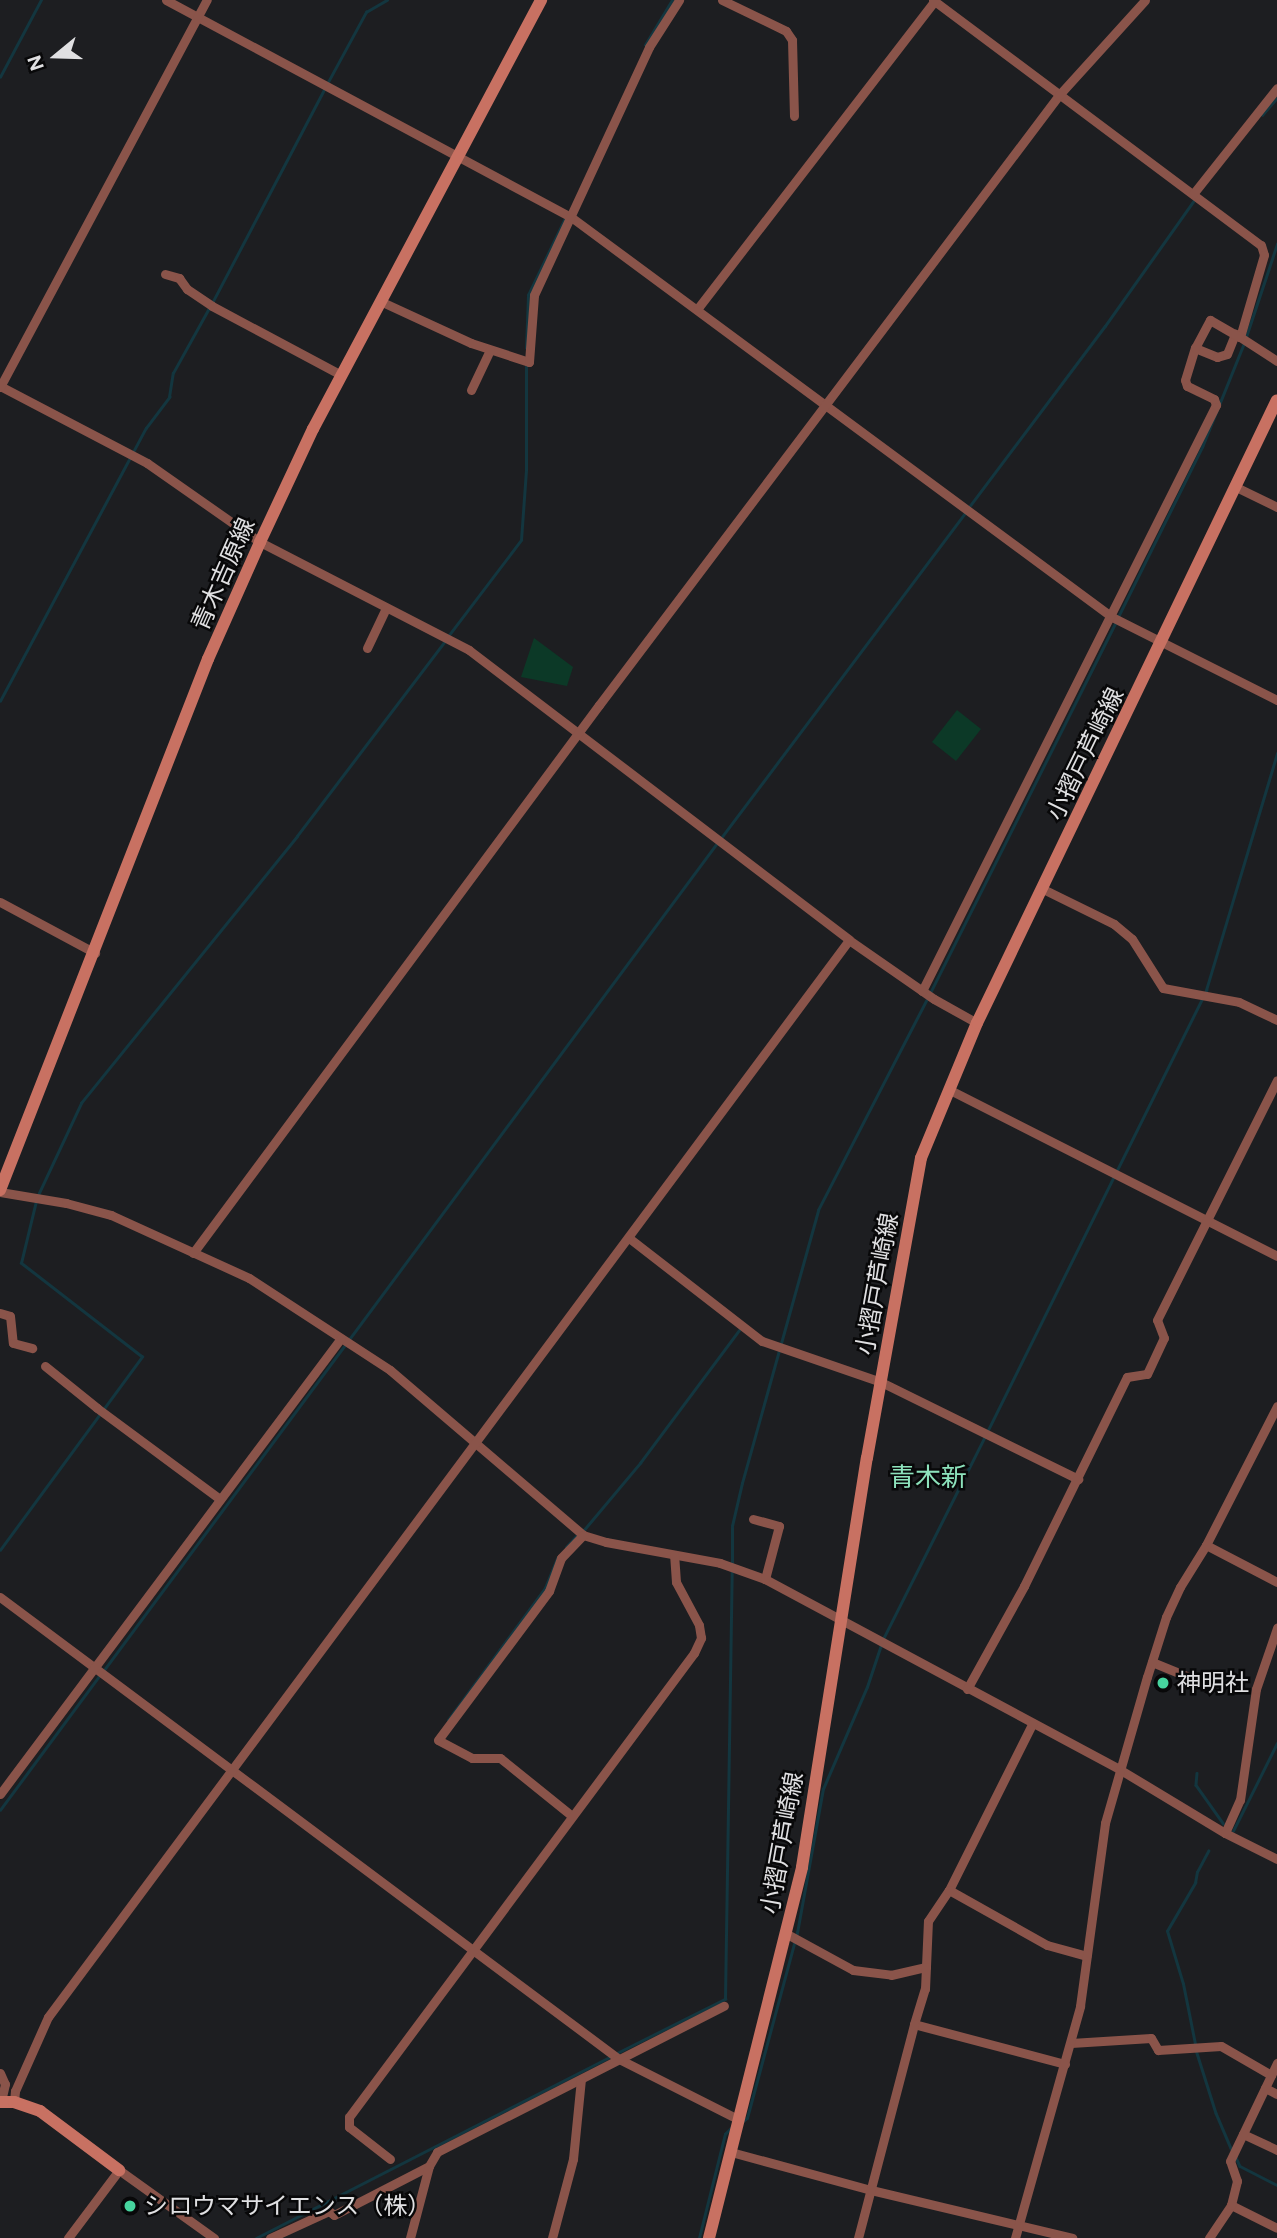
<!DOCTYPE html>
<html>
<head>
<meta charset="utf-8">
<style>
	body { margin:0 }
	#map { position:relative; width:1277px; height:2238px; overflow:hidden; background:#1d1e21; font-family:Figtree,"Noto Sans JP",sans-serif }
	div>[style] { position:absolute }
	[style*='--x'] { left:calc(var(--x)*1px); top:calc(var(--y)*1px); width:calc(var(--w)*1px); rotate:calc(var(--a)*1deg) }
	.green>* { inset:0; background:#0c3927 }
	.stream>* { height:2.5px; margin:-1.25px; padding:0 1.25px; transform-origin:1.25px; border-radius:1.25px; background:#13363f }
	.street>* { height:9px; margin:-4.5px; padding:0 4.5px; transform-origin:4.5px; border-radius:4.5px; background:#8a544a }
	.secondary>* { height:12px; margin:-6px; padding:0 6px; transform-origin:6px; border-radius:6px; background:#c87162 }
	.dots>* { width:19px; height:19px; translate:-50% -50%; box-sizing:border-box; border:4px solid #080809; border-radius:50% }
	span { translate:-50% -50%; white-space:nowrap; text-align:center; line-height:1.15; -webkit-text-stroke:5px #080809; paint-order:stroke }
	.street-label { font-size:24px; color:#e0e0e2 }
	.poi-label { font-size:24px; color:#e0e0e2 }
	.left { translate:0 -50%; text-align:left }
	.neighbourhood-label { font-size:26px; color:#8de2bc }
	.north { position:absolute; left:21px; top:21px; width:70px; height:70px; -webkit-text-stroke:5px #080809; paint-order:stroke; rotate:251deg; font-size:19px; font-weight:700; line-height:28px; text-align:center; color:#e0e0e2 }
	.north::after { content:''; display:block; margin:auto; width:24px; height:32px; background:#e0e0e2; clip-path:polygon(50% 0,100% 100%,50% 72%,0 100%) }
</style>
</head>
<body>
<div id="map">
	<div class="green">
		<div style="clip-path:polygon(534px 638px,573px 667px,567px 686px,521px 677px)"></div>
		<div style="clip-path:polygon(957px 710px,981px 729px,956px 761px,932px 742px)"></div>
	</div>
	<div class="stream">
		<div style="--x:645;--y:45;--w:52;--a:-59"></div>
		<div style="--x:0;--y:77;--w:87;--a:-62"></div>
		<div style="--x:328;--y:82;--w:80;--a:-61.5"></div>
		<div style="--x:366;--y:12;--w:24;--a:-30"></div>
		<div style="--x:1262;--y:115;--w:23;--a:-49"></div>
		<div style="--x:212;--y:303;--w:243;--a:-62.3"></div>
		<div style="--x:1246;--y:337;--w:98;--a:-71.6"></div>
		<div style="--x:526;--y:348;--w:53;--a:-87.8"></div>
		<div style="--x:528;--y:295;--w:88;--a:-64.3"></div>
		<div style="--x:133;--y:452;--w:27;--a:-62"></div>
		<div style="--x:146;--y:428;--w:39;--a:-53"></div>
		<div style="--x:169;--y:397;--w:24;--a:-81"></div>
		<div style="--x:173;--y:373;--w:74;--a:-61"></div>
		<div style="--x:969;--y:507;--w:226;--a:-53.1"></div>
		<div style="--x:1105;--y:326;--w:156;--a:-54.7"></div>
		<div style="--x:1118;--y:617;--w:190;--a:-63.7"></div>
		<div style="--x:1202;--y:447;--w:112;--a:-68"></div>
		<div style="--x:449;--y:635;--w:119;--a:-52.8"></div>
		<div style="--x:521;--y:540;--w:70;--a:-85.9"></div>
		<div style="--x:526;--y:470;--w:108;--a:-90"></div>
		<div style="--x:0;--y:701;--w:276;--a:-61.9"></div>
		<div style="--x:721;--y:838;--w:406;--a:-53.1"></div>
		<div style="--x:930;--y:993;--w:414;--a:-63.4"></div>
		<div style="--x:38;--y:1195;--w:102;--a:-64.9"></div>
		<div style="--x:81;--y:1103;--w:343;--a:-51"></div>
		<div style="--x:297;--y:836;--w:245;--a:-52.8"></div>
		<div style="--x:988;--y:1430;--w:491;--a:-63.6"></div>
		<div style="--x:1206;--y:990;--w:247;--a:-73.3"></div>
		<div style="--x:583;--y:1531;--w:89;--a:-50"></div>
		<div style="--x:640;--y:1463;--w:167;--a:-53.3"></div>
		<div style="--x:566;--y:1547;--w:18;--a:-47"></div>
		<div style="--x:0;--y:1550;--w:240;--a:-53.7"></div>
		<div style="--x:142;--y:1357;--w:153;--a:-142.2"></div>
		<div style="--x:21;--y:1263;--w:64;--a:-76.4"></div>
		<div style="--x:732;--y:1563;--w:37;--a:-90"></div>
		<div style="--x:732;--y:1526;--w:44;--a:-76.9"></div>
		<div style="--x:742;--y:1483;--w:283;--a:-74.4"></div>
		<div style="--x:818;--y:1210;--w:237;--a:-62.7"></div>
		<div style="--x:104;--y:1670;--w:1029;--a:-53.45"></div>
		<div style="--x:448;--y:1720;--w:164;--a:-53.7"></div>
		<div style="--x:545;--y:1588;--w:32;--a:-68"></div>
		<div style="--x:1197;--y:1773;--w:12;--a:95"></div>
		<div style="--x:1196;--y:1785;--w:47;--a:54.6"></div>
		<div style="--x:0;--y:1810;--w:168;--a:-53.5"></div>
		<div style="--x:1233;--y:1831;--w:98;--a:-63.4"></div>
		<div style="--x:1195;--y:2044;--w:61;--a:-101.3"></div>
		<div style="--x:1183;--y:1984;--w:55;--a:-106.8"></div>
		<div style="--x:1167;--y:1931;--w:56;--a:-59.7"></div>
		<div style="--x:1195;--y:1883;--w:11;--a:-80"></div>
		<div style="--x:1197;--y:1872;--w:24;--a:-62"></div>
		<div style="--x:1196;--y:2050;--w:66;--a:72.4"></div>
		<div style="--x:1216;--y:2113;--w:39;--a:67"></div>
		<div style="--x:617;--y:2053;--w:121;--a:-26.6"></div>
		<div style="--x:725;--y:1999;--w:429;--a:-89.1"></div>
		<div style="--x:743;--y:2121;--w:5;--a:-37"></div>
		<div style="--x:747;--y:2118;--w:192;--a:-74.9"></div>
		<div style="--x:797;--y:1933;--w:146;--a:-79.8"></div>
		<div style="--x:823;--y:1789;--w:111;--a:-66.7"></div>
		<div style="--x:867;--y:1687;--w:51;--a:-71.6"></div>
		<div style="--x:883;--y:1639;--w:227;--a:-63.3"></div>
		<div style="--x:1235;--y:2155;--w:12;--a:66"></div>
		<div style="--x:1240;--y:2166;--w:42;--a:27.2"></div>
		<div style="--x:256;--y:2238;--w:400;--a:-27.1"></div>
		<div style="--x:699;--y:2238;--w:107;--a:-76"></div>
		<div style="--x:725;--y:2134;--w:8;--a:-45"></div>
	</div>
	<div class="street">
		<div style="--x:166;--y:0;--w:459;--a:28.2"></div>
		<div style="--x:571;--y:217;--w:673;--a:36.48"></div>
		<div style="--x:1112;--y:617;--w:185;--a:26.7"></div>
		<div style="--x:722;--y:0;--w:71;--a:25.8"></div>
		<div style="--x:786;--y:31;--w:11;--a:56"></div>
		<div style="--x:792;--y:40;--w:76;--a:88.5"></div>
		<div style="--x:933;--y:0;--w:409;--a:36.8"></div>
		<div style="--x:1261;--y:245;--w:10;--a:73"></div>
		<div style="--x:1264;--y:255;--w:85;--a:106.3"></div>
		<div style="--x:1240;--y:337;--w:44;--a:33"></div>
		<div style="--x:1193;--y:194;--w:135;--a:-51.6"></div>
		<div style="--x:165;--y:274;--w:15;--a:16"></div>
		<div style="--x:179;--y:278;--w:14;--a:54"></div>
		<div style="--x:187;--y:289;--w:30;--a:34"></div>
		<div style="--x:212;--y:306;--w:146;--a:28.1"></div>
		<div style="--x:380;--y:301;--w:100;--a:24.8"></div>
		<div style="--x:471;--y:343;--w:61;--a:18.1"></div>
		<div style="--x:529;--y:362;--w:67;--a:-85.7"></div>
		<div style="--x:534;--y:295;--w:273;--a:-65.1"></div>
		<div style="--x:649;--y:47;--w:56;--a:-57.4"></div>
		<div style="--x:698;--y:308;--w:387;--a:-52.4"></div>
		<div style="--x:1195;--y:348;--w:24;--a:22"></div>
		<div style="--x:1217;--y:357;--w:10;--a:-17"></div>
		<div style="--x:1227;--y:354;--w:22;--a:-68"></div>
		<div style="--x:0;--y:386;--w:166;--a:27.6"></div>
		<div style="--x:147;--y:463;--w:138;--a:35"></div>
		<div style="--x:260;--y:542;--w:235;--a:27.3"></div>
		<div style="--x:469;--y:650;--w:478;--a:37.3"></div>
		<div style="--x:849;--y:940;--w:103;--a:34.8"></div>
		<div style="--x:934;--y:999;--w:49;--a:29.2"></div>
		<div style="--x:0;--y:387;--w:439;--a:-61.9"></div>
		<div style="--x:471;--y:390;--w:44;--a:-64.6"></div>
		<div style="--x:1236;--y:487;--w:46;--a:26"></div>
		<div style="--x:367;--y:648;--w:44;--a:-64.6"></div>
		<div style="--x:1043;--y:889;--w:79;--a:26.2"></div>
		<div style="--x:1114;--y:924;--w:23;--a:40"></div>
		<div style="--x:1132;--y:939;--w:58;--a:57.7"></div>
		<div style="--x:1163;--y:988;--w:77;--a:10.4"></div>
		<div style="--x:1239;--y:1002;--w:42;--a:25.3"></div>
		<div style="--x:0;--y:902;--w:108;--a:28.2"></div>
		<div style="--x:922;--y:991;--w:656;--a:-63.36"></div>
		<div style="--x:1216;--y:405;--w:6;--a:-108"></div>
		<div style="--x:1214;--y:399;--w:30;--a:-154"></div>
		<div style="--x:1187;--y:386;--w:6;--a:-108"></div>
		<div style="--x:1185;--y:380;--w:34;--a:-73"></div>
		<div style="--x:1195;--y:348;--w:32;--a:-62"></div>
		<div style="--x:1210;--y:320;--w:34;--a:30"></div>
		<div style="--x:948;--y:1089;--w:369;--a:26.9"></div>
		<div style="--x:0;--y:1192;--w:67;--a:9.5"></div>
		<div style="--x:66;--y:1203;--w:47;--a:14.9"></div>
		<div style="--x:111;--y:1215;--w:152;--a:24.5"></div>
		<div style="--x:249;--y:1278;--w:168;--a:33.1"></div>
		<div style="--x:390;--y:1370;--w:254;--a:40.5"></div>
		<div style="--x:583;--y:1535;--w:24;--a:17"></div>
		<div style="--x:606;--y:1542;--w:116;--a:10.4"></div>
		<div style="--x:720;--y:1563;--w:48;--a:19.6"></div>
		<div style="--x:765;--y:1579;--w:402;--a:28.2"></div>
		<div style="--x:1119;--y:1769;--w:124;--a:31.1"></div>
		<div style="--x:1225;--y:1833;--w:58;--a:26.6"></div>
		<div style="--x:629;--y:1238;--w:168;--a:37.8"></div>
		<div style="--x:762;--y:1341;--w:126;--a:19"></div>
		<div style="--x:881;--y:1382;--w:220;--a:26.2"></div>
		<div style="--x:193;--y:1253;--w:682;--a:-53.47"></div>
		<div style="--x:599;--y:705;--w:764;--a:-52.98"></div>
		<div style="--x:1059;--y:95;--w:128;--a:-47.8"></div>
		<div style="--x:0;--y:1313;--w:10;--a:17"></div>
		<div style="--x:10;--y:1316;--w:27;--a:84"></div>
		<div style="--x:13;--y:1343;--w:20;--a:15"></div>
		<div style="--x:45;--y:1366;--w:67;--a:38.9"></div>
		<div style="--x:97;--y:1408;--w:153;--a:36.5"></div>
		<div style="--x:753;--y:1519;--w:27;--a:15"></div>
		<div style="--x:779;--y:1526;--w:55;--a:104.8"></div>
		<div style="--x:1206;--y:1545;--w:80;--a:27.5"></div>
		<div style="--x:0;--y:1597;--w:772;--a:36.74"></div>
		<div style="--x:619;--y:2059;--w:133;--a:26.8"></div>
		<div style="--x:1152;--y:1662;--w:53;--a:22.2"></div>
		<div style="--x:967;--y:1689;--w:118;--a:-61"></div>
		<div style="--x:1024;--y:1586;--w:233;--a:-63.8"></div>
		<div style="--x:1127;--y:1377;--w:20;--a:-9"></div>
		<div style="--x:1147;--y:1374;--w:40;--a:-65"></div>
		<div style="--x:1164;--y:1338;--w:19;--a:-111"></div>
		<div style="--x:1157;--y:1320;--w:268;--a:-63.4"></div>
		<div style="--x:0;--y:1794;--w:569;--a:-53.21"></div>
		<div style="--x:572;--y:1816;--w:92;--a:-141.1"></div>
		<div style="--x:500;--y:1758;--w:28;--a:180"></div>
		<div style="--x:472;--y:1758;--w:38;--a:-152"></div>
		<div style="--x:438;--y:1740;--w:186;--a:-53.3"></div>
		<div style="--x:549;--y:1591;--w:35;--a:-70"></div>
		<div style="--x:561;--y:1558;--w:32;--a:-46"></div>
		<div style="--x:1225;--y:1833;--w:36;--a:-66"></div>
		<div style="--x:1240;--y:1800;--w:112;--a:-81.8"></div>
		<div style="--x:1256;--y:1689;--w:65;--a:-71"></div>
		<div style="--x:949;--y:1890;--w:186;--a:-63.4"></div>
		<div style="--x:787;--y:1934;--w:75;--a:28.6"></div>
		<div style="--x:853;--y:1970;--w:38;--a:7"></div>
		<div style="--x:891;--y:1975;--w:36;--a:-13"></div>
		<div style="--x:1071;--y:2043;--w:80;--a:-3.6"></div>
		<div style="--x:1151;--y:2038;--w:14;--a:60"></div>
		<div style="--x:1158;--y:2050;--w:63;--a:-3.6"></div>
		<div style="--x:1221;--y:2046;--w:58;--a:30.1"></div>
		<div style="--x:1065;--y:2064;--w:156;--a:-165.2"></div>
		<div style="--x:914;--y:2024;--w:37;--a:-73"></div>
		<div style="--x:925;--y:1989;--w:68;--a:-87.5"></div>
		<div style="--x:928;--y:1921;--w:37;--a:-56"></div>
		<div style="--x:949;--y:1890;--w:112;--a:29.3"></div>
		<div style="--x:1047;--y:1945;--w:41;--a:15.4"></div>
		<div style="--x:0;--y:2073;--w:12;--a:66"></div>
		<div style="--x:5;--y:2084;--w:18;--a:103"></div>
		<div style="--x:1265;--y:2088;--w:13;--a:27"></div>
		<div style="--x:14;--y:2102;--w:11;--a:-85"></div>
		<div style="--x:15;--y:2091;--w:81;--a:-66"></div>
		<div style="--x:48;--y:2017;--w:1342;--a:-53.36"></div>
		<div style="--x:1243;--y:2134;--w:38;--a:25"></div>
		<div style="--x:731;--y:2152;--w:145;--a:15.2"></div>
		<div style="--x:871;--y:2190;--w:207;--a:13.4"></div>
		<div style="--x:390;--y:2159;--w:52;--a:-142"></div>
		<div style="--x:349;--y:2127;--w:10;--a:-90"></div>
		<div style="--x:349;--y:2117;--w:578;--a:-53.37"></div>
		<div style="--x:694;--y:1653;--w:17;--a:-65"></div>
		<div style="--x:701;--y:1638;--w:13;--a:-99"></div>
		<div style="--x:699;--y:1625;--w:49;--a:-118.1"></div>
		<div style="--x:676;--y:1582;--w:27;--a:-94"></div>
		<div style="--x:1231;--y:2205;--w:51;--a:26.6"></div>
		<div style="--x:68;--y:2238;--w:85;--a:-53.1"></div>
		<div style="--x:119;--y:2170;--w:117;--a:35.6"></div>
		<div style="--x:270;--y:2238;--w:65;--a:-24.6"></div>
		<div style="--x:329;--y:2211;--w:6;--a:39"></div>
		<div style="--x:334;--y:2215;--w:107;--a:-27.3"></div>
		<div style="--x:429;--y:2166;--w:16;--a:-60"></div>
		<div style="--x:437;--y:2152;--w:322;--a:-27"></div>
		<div style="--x:410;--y:2238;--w:74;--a:-75.2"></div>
		<div style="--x:552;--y:2238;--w:82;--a:-75.1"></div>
		<div style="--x:573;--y:2159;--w:80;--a:-84.3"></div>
		<div style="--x:858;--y:2238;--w:221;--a:-75.3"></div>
		<div style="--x:1015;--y:2238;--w:241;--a:-74.3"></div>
		<div style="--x:1080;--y:2006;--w:185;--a:-82.2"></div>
		<div style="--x:1105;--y:1823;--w:152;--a:-74"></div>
		<div style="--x:1147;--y:1677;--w:63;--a:-72.4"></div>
		<div style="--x:1166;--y:1617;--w:33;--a:-65"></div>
		<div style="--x:1180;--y:1587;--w:49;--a:-58.2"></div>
		<div style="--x:1206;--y:1545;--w:156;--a:-62.9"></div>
		<div style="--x:1209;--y:2238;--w:40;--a:-56"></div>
		<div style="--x:1231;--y:2205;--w:25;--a:-76"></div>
		<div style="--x:1237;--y:2181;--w:21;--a:-109"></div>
		<div style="--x:1230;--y:2161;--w:109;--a:-64.4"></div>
	</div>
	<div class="secondary">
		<div style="--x:0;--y:1190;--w:570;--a:-68.61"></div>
		<div style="--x:208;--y:659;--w:128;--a:-66"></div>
		<div style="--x:260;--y:542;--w:125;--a:-64.9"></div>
		<div style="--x:313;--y:429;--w:486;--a:-62"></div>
		<div style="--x:0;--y:2102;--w:14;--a:0"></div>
		<div style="--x:14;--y:2102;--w:28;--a:19"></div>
		<div style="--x:40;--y:2111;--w:99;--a:36.8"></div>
		<div style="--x:709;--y:2238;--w:382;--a:-75.9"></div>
		<div style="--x:802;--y:1867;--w:414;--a:-81"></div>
		<div style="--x:867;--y:1458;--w:305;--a:-79.8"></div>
		<div style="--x:921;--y:1158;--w:146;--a:-67.5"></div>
		<div style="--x:977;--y:1023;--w:691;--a:-64.29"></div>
	</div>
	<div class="dots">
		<div style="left:1163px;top:1683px;background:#46d49e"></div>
		<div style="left:130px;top:2206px;background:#46d49e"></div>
	</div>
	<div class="street-label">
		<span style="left:223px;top:574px;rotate:-66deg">青木吉原線</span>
		<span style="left:1085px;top:754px;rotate:-64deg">小摺戸芦崎線</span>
		<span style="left:877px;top:1284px;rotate:-80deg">小摺戸芦崎線</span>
		<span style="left:782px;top:1843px;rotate:-80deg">小摺戸芦崎線</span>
	</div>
	<div class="poi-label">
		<span class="left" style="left:1177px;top:1683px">神明社</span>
		<span class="left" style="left:144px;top:2206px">シロウマサイエンス（株）</span>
	</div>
	<div class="neighbourhood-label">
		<span style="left:928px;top:1478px">青木新</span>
	</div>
	<div class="north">N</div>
</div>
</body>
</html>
